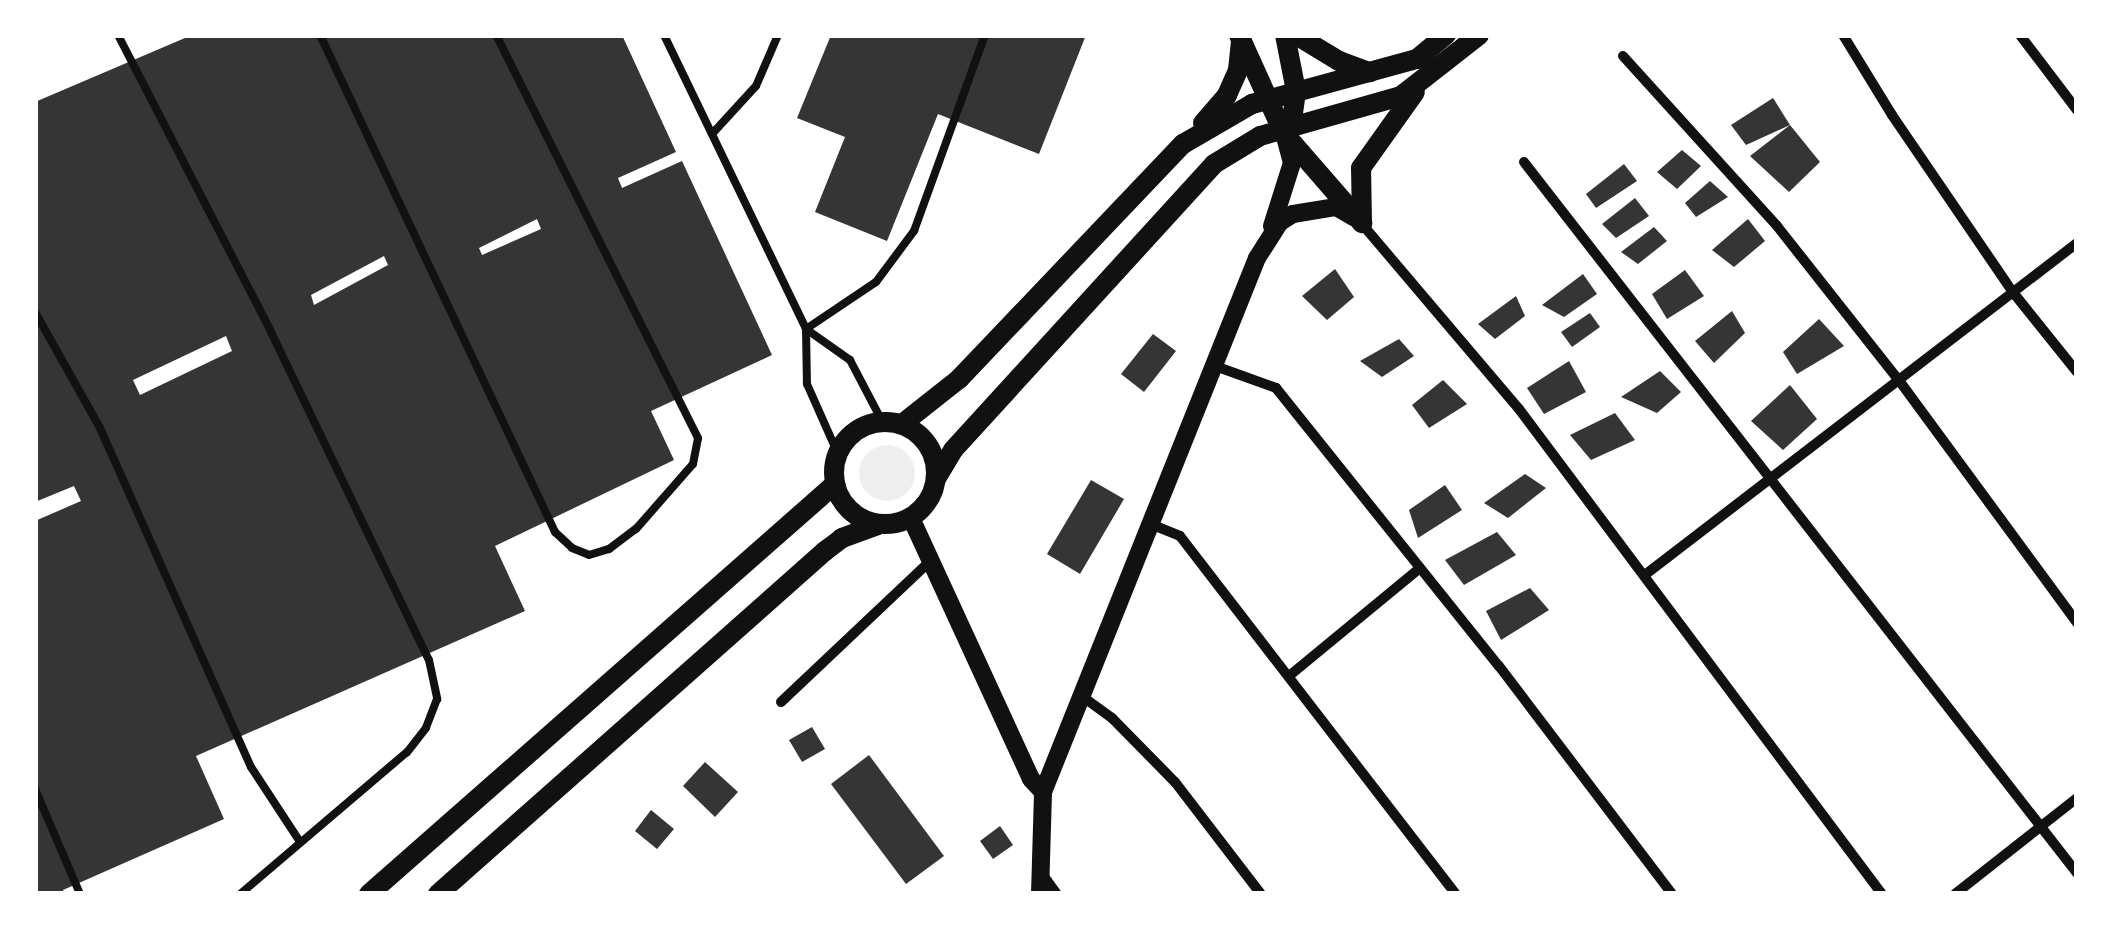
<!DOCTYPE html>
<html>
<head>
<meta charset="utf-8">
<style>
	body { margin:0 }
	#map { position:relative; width:2112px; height:929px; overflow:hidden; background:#fff; font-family:"Varela Round",sans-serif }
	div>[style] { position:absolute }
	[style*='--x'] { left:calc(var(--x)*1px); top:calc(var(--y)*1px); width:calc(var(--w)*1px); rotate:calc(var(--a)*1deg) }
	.green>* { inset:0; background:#eee }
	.round { border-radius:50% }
	.building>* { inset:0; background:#353535 }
	.service>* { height:8px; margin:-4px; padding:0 4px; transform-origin:4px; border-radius:4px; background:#111 }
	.minor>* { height:10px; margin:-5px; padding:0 5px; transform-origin:5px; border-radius:5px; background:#111 }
	.tertiary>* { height:18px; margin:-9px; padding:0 9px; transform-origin:9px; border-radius:9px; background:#111 }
	.secondary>* { height:20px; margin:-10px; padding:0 10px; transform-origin:10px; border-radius:10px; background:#111 }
	.secondary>.ring { margin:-10px; padding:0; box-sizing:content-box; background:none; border:20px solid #111; border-radius:50% }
	span { translate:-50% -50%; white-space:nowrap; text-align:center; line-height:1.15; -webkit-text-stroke:10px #fff; paint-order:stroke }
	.frame { position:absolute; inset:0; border:38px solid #fff; pointer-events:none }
</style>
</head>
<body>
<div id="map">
	<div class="green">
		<div class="round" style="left:859px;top:445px;width:56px;height:56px"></div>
	</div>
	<div class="building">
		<div style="clip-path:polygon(evenodd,192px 35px,622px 35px,676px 152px,618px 178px,622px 188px,682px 161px,772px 355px,651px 411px,674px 460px,495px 546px,525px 611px,196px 756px,224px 819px,63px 890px,64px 894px,35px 894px,35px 521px,81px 501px,74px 486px,35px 502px,35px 102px,192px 35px,537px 219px,541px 229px,482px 255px,479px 248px,537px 219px,192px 35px,384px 256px,388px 265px,314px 305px,311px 295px,384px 256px,192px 35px,226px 336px,232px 351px,140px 395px,133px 380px,226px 336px)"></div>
		<div style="clip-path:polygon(831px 35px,1086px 35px,1039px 154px,938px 114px,887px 241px,815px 212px,845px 137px,797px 118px)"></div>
		<div style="clip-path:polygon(1773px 98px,1790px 125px,1746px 145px,1731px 125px)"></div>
		<div style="clip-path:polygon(1790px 125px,1820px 162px,1789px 192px,1750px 156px)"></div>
		<div style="clip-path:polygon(1682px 150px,1701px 166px,1677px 189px,1657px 172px)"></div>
		<div style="clip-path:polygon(1624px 164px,1637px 181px,1596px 208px,1586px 194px)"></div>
		<div style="clip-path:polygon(1710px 181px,1728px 197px,1696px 217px,1685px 203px)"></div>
		<div style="clip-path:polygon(1635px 198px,1649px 216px,1616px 238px,1602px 224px)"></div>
		<div style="clip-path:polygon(1748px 219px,1765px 241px,1734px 267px,1712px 250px)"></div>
		<div style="clip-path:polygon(1654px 227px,1667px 241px,1638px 264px,1621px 252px)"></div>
		<div style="clip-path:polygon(1335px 269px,1354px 297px,1327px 320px,1302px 296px)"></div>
		<div style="clip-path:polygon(1685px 270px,1704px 296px,1667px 319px,1652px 294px)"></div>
		<div style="clip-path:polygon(1583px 274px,1597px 294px,1564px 317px,1542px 305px)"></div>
		<div style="clip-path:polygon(1516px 296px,1525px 316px,1495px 339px,1478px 324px)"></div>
		<div style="clip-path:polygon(1732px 311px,1745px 333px,1714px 363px,1695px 341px)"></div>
		<div style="clip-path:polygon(1590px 313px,1600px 327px,1572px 347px,1561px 332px)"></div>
		<div style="clip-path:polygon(1819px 319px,1844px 346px,1797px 374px,1783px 352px)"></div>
		<div style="clip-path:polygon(1153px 334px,1176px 351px,1144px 392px,1121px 374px)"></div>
		<div style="clip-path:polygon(1399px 339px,1414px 356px,1382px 377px,1360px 361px)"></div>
		<div style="clip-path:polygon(1569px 361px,1586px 392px,1544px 414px,1527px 388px)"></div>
		<div style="clip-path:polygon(1660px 371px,1681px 392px,1657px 413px,1621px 397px)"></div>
		<div style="clip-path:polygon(1443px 380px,1467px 404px,1429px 428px,1412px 405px)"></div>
		<div style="clip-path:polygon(1790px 385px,1817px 419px,1783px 450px,1751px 421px)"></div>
		<div style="clip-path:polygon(1615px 413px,1635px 440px,1591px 460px,1570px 435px)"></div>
		<div style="clip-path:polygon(1525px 474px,1546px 488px,1508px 518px,1484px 503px)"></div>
		<div style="clip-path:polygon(1091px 480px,1124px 499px,1080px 574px,1047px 554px)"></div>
		<div style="clip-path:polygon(1445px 485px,1462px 510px,1418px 538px,1409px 510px)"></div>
		<div style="clip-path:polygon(1497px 532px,1516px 555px,1464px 585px,1445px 560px)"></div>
		<div style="clip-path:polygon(1530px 588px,1549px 610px,1501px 640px,1486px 611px)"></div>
		<div style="clip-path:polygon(812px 727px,825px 749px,802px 762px,789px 740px)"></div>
		<div style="clip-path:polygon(869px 755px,944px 856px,906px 884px,831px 784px)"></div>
		<div style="clip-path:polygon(705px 762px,738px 792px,715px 817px,683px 786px)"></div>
		<div style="clip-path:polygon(651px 810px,674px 829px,657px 849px,635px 831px)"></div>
		<div style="clip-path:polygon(1000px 826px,1013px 845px,993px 859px,980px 841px)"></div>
	</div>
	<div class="service">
		<div style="--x:118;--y:35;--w:332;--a:62.7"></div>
		<div style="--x:270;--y:330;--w:366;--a:64.3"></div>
		<div style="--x:429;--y:660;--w:40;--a:78"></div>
		<div style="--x:437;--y:699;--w:31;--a:111"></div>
		<div style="--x:426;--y:728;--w:31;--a:128"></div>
		<div style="--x:407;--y:752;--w:219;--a:139.6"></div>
		<div style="--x:320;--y:35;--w:550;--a:64.69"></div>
		<div style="--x:555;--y:532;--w:23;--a:43"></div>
		<div style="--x:572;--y:548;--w:18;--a:22"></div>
		<div style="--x:589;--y:555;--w:21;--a:-17"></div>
		<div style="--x:609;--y:549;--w:34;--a:-37"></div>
		<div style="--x:636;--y:529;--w:86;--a:-48.8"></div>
		<div style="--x:693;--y:464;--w:26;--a:-79"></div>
		<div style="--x:698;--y:438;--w:451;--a:-116.6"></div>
		<div style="--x:664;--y:35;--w:326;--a:64.2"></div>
		<div style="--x:806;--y:329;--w:55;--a:89"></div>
		<div style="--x:807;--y:384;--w:77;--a:66.1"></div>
		<div style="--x:712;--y:134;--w:65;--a:-47.5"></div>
		<div style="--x:756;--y:86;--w:56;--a:-66.7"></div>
		<div style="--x:35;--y:312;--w:133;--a:60.7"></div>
		<div style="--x:100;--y:428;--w:371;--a:66"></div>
		<div style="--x:251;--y:767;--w:90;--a:56.8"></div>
		<div style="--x:806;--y:329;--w:84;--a:-33.9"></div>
		<div style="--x:876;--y:282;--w:64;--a:-53.3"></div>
		<div style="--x:914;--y:231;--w:208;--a:-70.1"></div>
		<div style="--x:806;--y:329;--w:54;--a:35.2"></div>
		<div style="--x:850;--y:360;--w:69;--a:62.3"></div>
		<div style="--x:35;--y:789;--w:114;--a:66.8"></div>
	</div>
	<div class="minor">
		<div style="--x:1843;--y:35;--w:94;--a:58.5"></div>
		<div style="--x:1892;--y:115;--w:213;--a:55.7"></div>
		<div style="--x:2012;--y:291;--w:104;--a:51.3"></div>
		<div style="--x:2020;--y:35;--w:94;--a:52.8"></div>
		<div style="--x:1623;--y:56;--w:229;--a:47.8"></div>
		<div style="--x:1777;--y:226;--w:195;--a:51.7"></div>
		<div style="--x:1898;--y:379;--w:303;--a:53.7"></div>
		<div style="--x:1524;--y:162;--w:901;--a:52.13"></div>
		<div style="--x:1362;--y:224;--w:243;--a:49.7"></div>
		<div style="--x:1519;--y:409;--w:606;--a:53.19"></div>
		<div style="--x:1215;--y:366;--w:65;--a:19.8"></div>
		<div style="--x:1276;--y:388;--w:356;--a:51.3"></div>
		<div style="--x:1499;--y:666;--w:286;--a:52.8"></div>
		<div style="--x:1153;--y:525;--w:29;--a:22"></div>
		<div style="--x:1180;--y:536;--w:452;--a:52.4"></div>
		<div style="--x:1646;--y:574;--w:543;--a:-37.52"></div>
		<div style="--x:1289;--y:676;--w:168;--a:-39.5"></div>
		<div style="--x:1083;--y:697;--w:36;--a:36"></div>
		<div style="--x:1112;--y:718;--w:90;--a:45.5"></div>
		<div style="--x:1175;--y:782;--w:141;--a:52.5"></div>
		<div style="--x:781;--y:702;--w:207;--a:-43.4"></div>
		<div style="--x:1043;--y:875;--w:24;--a:54"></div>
		<div style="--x:1955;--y:894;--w:155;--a:-38.2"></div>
	</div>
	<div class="tertiary">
		<div style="--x:1272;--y:226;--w:66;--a:-72.4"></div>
		<div style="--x:1292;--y:163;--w:27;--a:-105"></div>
		<div style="--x:911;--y:518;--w:287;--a:65.3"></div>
		<div style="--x:1031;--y:779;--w:18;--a:47"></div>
		<div style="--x:1040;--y:894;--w:102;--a:-88.3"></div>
		<div style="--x:1043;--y:792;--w:575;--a:-68.16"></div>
		<div style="--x:1257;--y:258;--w:43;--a:-57.4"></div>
		<div style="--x:1280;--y:222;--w:15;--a:-32"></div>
		<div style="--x:1293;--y:214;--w:44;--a:-9.2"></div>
		<div style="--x:1336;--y:207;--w:20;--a:30"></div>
	</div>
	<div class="secondary">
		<div style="--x:1239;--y:35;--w:107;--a:65.6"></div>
		<div style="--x:1283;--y:132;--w:121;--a:49"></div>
		<div style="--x:1296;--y:35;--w:50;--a:31.2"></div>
		<div style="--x:1339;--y:61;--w:33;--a:20"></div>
		<div style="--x:1203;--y:123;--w:37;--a:-49"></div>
		<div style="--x:1227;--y:95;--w:27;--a:-66"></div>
		<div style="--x:1238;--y:70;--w:27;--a:-84"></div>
		<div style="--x:1283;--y:132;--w:21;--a:-62"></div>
		<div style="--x:1293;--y:113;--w:22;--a:-82"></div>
		<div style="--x:1296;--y:91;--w:57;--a:-101.1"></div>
		<div style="--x:1362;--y:223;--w:55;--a:-91"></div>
		<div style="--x:1361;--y:168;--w:93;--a:-54.6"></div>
		<div class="ring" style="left:834px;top:422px;width:82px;height:82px"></div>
		<div style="--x:902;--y:424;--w:73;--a:-38.3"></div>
		<div style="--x:959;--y:379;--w:325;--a:-46.4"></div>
		<div style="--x:1183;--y:144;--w:80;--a:-30.1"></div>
		<div style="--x:1252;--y:104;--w:171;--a:-15.3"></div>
		<div style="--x:1417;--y:59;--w:38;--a:-40"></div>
		<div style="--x:937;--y:477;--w:31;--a:-59"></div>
		<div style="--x:953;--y:450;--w:387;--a:-47.6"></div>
		<div style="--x:1214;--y:164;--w:54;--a:-31.3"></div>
		<div style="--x:1260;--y:136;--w:147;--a:-15.8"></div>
		<div style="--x:1401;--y:96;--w:99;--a:-38"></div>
		<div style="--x:369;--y:894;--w:621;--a:-41.34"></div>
		<div style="--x:438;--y:894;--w:517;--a:-41.55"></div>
		<div style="--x:825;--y:551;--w:21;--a:-37"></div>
		<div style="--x:842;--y:538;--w:38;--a:-20"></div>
	</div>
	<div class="frame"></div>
</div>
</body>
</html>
